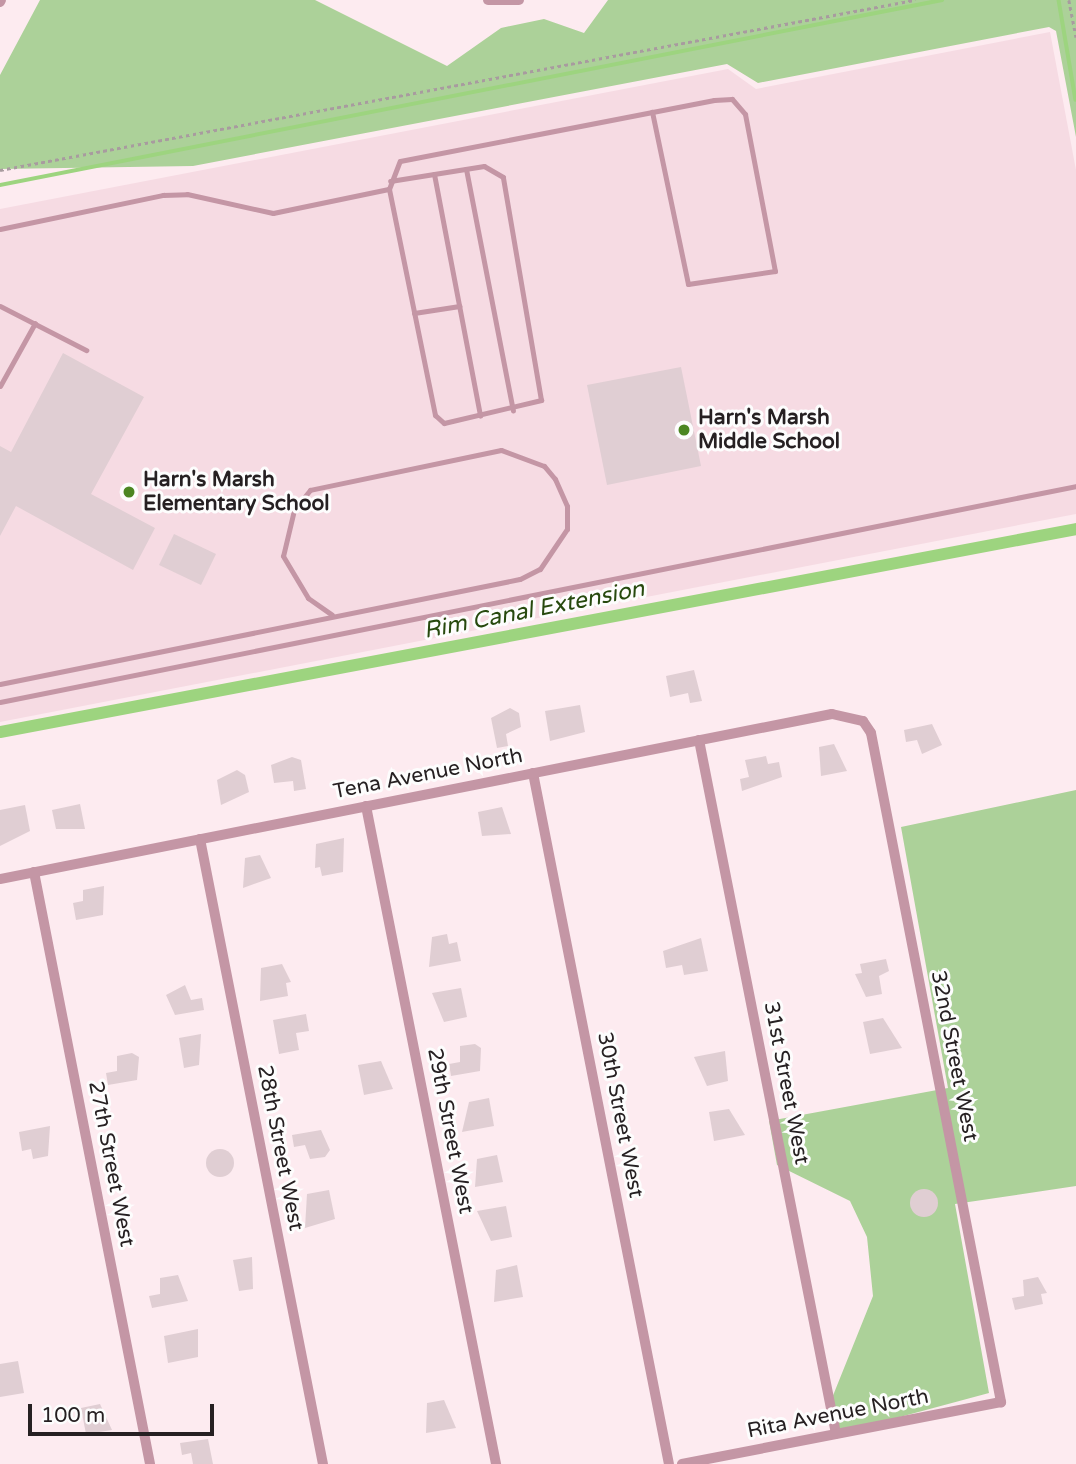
<!DOCTYPE html>
<html>
<head>
<meta charset="utf-8">
<style>
	body { margin:0 }
	#map { position:relative; width:1076px; height:1464px; overflow:hidden; background:#fdebf0; font-family:"Varela Round",sans-serif }
	div>[style] { position:absolute }
	[style*='--x'] { left:calc(var(--x)*1px); top:calc(var(--y)*1px); width:calc(var(--w)*1px); rotate:calc(var(--a)*1deg) }
	.built>* { inset:0; background:#f6dbe3 }
	.green>* { inset:0; background:#acd199 }
	.stream>* { height:3.5px; margin:-1.75px; padding:0 1.75px; transform-origin:1.75px; border-radius:1.75px; background:#9dd47f }
	.canal>* { height:12px; margin:-6px; padding:0 6px; transform-origin:6px; border-radius:6px; background:#9dd47f }
	.building>* { inset:0; background:#e0ced3 }
	.round { border-radius:50% }
	.path>* { height:2.5px; margin-top:-1.25px; transform-origin:0; background:repeating-linear-gradient(90deg,#a89b9f 0 3.5px,transparent 0 7px) }
	.service>* { height:5px; margin:-2.5px; padding:0 2.5px; transform-origin:2.5px; border-radius:2.5px; background:#c496a5 }
	.minor>* { height:10px; margin:-5px; padding:0 5px; transform-origin:5px; border-radius:5px; background:#c496a5 }
	.dots>* { width:19px; height:19px; translate:-50% -50%; box-sizing:border-box; border:4px solid #fdfdfd; border-radius:50% }
	span { translate:-50% -50%; white-space:nowrap; text-align:center; line-height:1.15; -webkit-text-stroke:6px #fdfdfd; paint-order:stroke }
	.poi-label { font-size:21px; color:#262022; font-weight:700 }
	.left { translate:0 -50%; text-align:left }
	.street-label { font-size:21px; color:#262022 }
	.water-label { font-size:23px; color:#27490e; font-style:italic }
	.scale { position:absolute; left:28px; top:1404px; width:186px; height:32px; box-sizing:border-box; border:4px solid #262022; border-top:0; padding-left:9px; font-size:21px; line-height:24px; white-space:nowrap; color:#262022; -webkit-text-stroke:5px #fdfdfd; paint-order:stroke }
</style>
</head>
<body>
<div id="map">
	<div class="built">
		<div style="clip-path:polygon(1050px 32px,1076px 170px,1076px 514px,0 722px,0 209px,728px 69px,756px 89px)"></div>
	</div>
	<div class="green">
		<div style="clip-path:polygon(40px 0,315px 0,447px 66px,501px 28px,544px 19px,584px 33px,608px 0,1076px 0,1076px 137px,1056px 31px,1049px 27px,758px 83px,727px 64px,193px 166px,0 169px,0 75px)"></div>
		<div style="clip-path:polygon(1076px 790px,1076px 1186px,955px 1204px,989px 1393px,833px 1435px,832px 1398px,873px 1296px,867px 1237px,850px 1201px,777px 1165px,769px 1121px,948px 1088px,901px 827px)"></div>
	</div>
	<div class="stream">
		<div style="--x:1059;--y:0;--w:101;--a:80.4"></div>
		<div style="--x:0;--y:185;--w:960;--a:-11.11"></div>
	</div>
	<div class="canal">
		<div style="--x:0;--y:732;--w:1095;--a:-10.68"></div>
	</div>
	<div class="building">
		<div style="clip-path:polygon(63px 353px,144px 397px,91px 494px,155px 528px,133px 570px,16px 506px,0 536px,0 446px,11px 452px)"></div>
		<div style="clip-path:polygon(681px 367px,701px 466px,607px 485px,587px 385px)"></div>
		<div style="clip-path:polygon(174px 534px,216px 554px,201px 585px,159px 565px)"></div>
		<div style="clip-path:polygon(694px 670px,702px 701px,690px 703px,688px 693px,670px 697px,666px 676px)"></div>
		<div style="clip-path:polygon(580px 705px,585px 732px,550px 741px,545px 711px)"></div>
		<div style="clip-path:polygon(510px 708px,519px 713px,521px 727px,506px 734px,508px 746px,497px 748px,491px 718px)"></div>
		<div style="clip-path:polygon(932px 724px,942px 745px,922px 754px,917px 740px,906px 742px,904px 730px)"></div>
		<div style="clip-path:polygon(834px 744px,847px 771px,821px 776px,819px 747px)"></div>
		<div style="clip-path:polygon(766px 756px,768px 764px,779px 762px,782px 777px,742px 791px,740px 779px,749px 777px,745px 760px)"></div>
		<div style="clip-path:polygon(292px 757px,301px 760px,306px 789px,294px 791px,293px 781px,274px 783px,271px 765px)"></div>
		<div style="clip-path:polygon(237px 770px,245px 775px,249px 792px,221px 805px,217px 780px)"></div>
		<div style="clip-path:polygon(80px 804px,85px 829px,56px 829px,52px 810px)"></div>
		<div style="clip-path:polygon(25px 805px,30px 831px,0 846px,0 810px)"></div>
		<div style="clip-path:polygon(502px 807px,511px 834px,482px 836px,478px 812px)"></div>
		<div style="clip-path:polygon(344px 838px,343px 872px,322px 876px,320px 867px,315px 868px,316px 844px)"></div>
		<div style="clip-path:polygon(260px 855px,271px 878px,243px 888px,245px 858px)"></div>
		<div style="clip-path:polygon(104px 886px,103px 915px,76px 920px,73px 903px,83px 901px,83px 890px)"></div>
		<div style="clip-path:polygon(447px 934px,449px 944px,457px 942px,461px 961px,429px 967px,432px 937px)"></div>
		<div style="clip-path:polygon(701px 938px,708px 971px,684px 975px,682px 965px,666px 968px,663px 951px)"></div>
		<div style="clip-path:polygon(886px 959px,889px 971px,879px 976px,882px 994px,866px 997px,855px 974px,862px 973px,860px 964px)"></div>
		<div style="clip-path:polygon(282px 964px,291px 982px,286px 983px,288px 996px,260px 1001px,261px 968px)"></div>
		<div style="clip-path:polygon(185px 985px,191px 1000px,202px 998px,204px 1010px,175px 1015px,166px 995px)"></div>
		<div style="clip-path:polygon(461px 988px,467px 1017px,444px 1022px,432px 993px)"></div>
		<div style="clip-path:polygon(306px 1014px,309px 1031px,296px 1033px,299px 1050px,279px 1054px,273px 1020px)"></div>
		<div style="clip-path:polygon(883px 1018px,902px 1048px,870px 1054px,863px 1022px)"></div>
		<div style="clip-path:polygon(201px 1034px,199px 1065px,184px 1068px,179px 1038px)"></div>
		<div style="clip-path:polygon(475px 1044px,481px 1048px,480px 1071px,451px 1076px,449px 1064px,460px 1062px,460px 1046px)"></div>
		<div style="clip-path:polygon(725px 1051px,728px 1081px,707px 1086px,694px 1057px)"></div>
		<div style="clip-path:polygon(132px 1053px,139px 1057px,137px 1080px,108px 1085px,106px 1073px,117px 1071px,117px 1056px)"></div>
		<div style="clip-path:polygon(381px 1061px,393px 1089px,364px 1095px,358px 1065px)"></div>
		<div style="clip-path:polygon(489px 1098px,494px 1126px,462px 1132px,469px 1102px)"></div>
		<div style="clip-path:polygon(729px 1109px,745px 1135px,714px 1141px,709px 1112px)"></div>
		<div style="clip-path:polygon(50px 1126px,48px 1156px,33px 1159px,31px 1149px,22px 1151px,19px 1132px)"></div>
		<div style="clip-path:polygon(321px 1130px,330px 1150px,325px 1157px,310px 1159px,305px 1145px,294px 1147px,292px 1135px)"></div>
		<div class="round" style="left:206px;top:1149px;width:28px;height:28px"></div>
		<div style="clip-path:polygon(497px 1155px,503px 1182px,475px 1187px,477px 1159px)"></div>
		<div class="round" style="left:910px;top:1189px;width:28px;height:28px"></div>
		<div style="clip-path:polygon(329px 1190px,335px 1219px,305px 1228px,307px 1194px)"></div>
		<div style="clip-path:polygon(506px 1206px,512px 1237px,491px 1241px,477px 1211px)"></div>
		<div style="clip-path:polygon(252px 1257px,253px 1289px,239px 1291px,233px 1260px)"></div>
		<div style="clip-path:polygon(517px 1265px,523px 1297px,494px 1302px,496px 1270px)"></div>
		<div style="clip-path:polygon(178px 1275px,188px 1301px,152px 1308px,149px 1296px,160px 1294px,160px 1278px)"></div>
		<div style="clip-path:polygon(1038px 1277px,1047px 1293px,1041px 1294px,1043px 1304px,1015px 1310px,1012px 1298px,1024px 1296px,1023px 1280px)"></div>
		<div style="clip-path:polygon(198px 1329px,198px 1357px,168px 1363px,164px 1336px)"></div>
		<div style="clip-path:polygon(18px 1361px,24px 1393px,0 1397px,0 1364px)"></div>
		<div style="clip-path:polygon(444px 1400px,456px 1428px,426px 1433px,427px 1403px)"></div>
		<div style="clip-path:polygon(100px 1404px,112px 1430px,86px 1434px,81px 1408px)"></div>
		<div style="clip-path:polygon(208px 1439px,213px 1464px,193px 1464px,191px 1453px,182px 1455px,180px 1443px)"></div>
	</div>
	<div class="path">
		<div style="--x:1069;--y:0;--w:38;--a:79"></div>
		<div style="--x:0;--y:170;--w:931;--a:-10.53"></div>
	</div>
	<div class="service">
		<div style="--x:466;--y:169;--w:246;--a:79"></div>
		<div style="--x:434;--y:174;--w:246;--a:79.2"></div>
		<div style="--x:389;--y:189;--w:231;--a:78.5"></div>
		<div style="--x:435;--y:415;--w:12;--a:42"></div>
		<div style="--x:444;--y:423;--w:100;--a:-13.3"></div>
		<div style="--x:541;--y:400;--w:226;--a:-99.7"></div>
		<div style="--x:503;--y:177;--w:22;--a:-150"></div>
		<div style="--x:484;--y:166;--w:95;--a:170.9"></div>
		<div style="--x:0;--y:229;--w:167;--a:-11.8"></div>
		<div style="--x:163;--y:195;--w:24;--a:-2"></div>
		<div style="--x:187;--y:194;--w:88;--a:12.5"></div>
		<div style="--x:273;--y:213;--w:118;--a:-11.7"></div>
		<div style="--x:389;--y:189;--w:30;--a:-69"></div>
		<div style="--x:400;--y:161;--w:320;--a:-11"></div>
		<div style="--x:714;--y:100;--w:18;--a:-3"></div>
		<div style="--x:732;--y:99;--w:20;--a:49"></div>
		<div style="--x:745;--y:114;--w:160;--a:79.2"></div>
		<div style="--x:775;--y:271;--w:88;--a:171.5"></div>
		<div style="--x:688;--y:284;--w:176;--a:-101.8"></div>
		<div style="--x:0;--y:306;--w:97;--a:27.1"></div>
		<div style="--x:414;--y:313;--w:46;--a:-8.8"></div>
		<div style="--x:0;--y:386;--w:72;--a:-60.9"></div>
		<div style="--x:0;--y:684;--w:530;--a:-11.42"></div>
		<div style="--x:520;--y:579;--w:22;--a:-27"></div>
		<div style="--x:540;--y:569;--w:48;--a:-56"></div>
		<div style="--x:567;--y:529;--w:23;--a:-90"></div>
		<div style="--x:567;--y:506;--w:30;--a:-114"></div>
		<div style="--x:555;--y:479;--w:17;--a:-130"></div>
		<div style="--x:544;--y:466;--w:46;--a:-159.6"></div>
		<div style="--x:501;--y:450;--w:195;--a:168.2"></div>
		<div style="--x:310;--y:490;--w:26;--a:129"></div>
		<div style="--x:294;--y:510;--w:47;--a:103.4"></div>
		<div style="--x:283;--y:556;--w:49;--a:59.2"></div>
		<div style="--x:308;--y:598;--w:29;--a:35"></div>
		<div style="--x:0;--y:702;--w:1097;--a:-11.35"></div>
	</div>
	<div class="minor">
		<div style="--x:488;--y:0;--w:31;--a:0"></div>
		<div style="--x:0;--y:2;--w:2;--a:-63"></div>
		<div style="--x:699;--y:740;--w:707;--a:78.83"></div>
		<div style="--x:533;--y:773;--w:704;--a:78.87"></div>
		<div style="--x:366;--y:806;--w:671;--a:78.82"></div>
		<div style="--x:200;--y:839;--w:637;--a:78.87"></div>
		<div style="--x:34;--y:872;--w:603;--a:78.91"></div>
		<div style="--x:0;--y:879;--w:848;--a:-11.22"></div>
		<div style="--x:832;--y:714;--w:32;--a:13"></div>
		<div style="--x:863;--y:721;--w:14;--a:56"></div>
		<div style="--x:871;--y:733;--w:682;--a:79"></div>
		<div style="--x:1001;--y:1402;--w:325;--a:169"></div>
	</div>
	<div class="dots">
		<div style="left:684px;top:430px;background:#4c8622"></div>
		<div style="left:129px;top:492px;background:#4c8622"></div>
	</div>
	<div class="poi-label">
		<span class="left" style="left:698px;top:430px">Harn's Marsh<br>Middle School</span>
		<span class="left" style="left:143px;top:492px">Harn's Marsh<br>Elementary School</span>
	</div>
	<div class="street-label">
		<span style="left:428px;top:774px;rotate:-11deg">Tena Avenue North</span>
		<span style="left:954px;top:1056px;rotate:79deg">32nd Street West</span>
		<span style="left:786px;top:1083px;rotate:79deg">31st Street West</span>
		<span style="left:620px;top:1115px;rotate:79deg">30th Street West</span>
		<span style="left:450px;top:1131px;rotate:79deg">29th Street West</span>
		<span style="left:280px;top:1148px;rotate:79deg">28th Street West</span>
		<span style="left:111px;top:1164px;rotate:79deg">27th Street West</span>
		<span style="left:838px;top:1414px;rotate:-11deg">Rita Avenue North</span>
	</div>
	<div class="water-label">
		<span style="left:534px;top:610px;rotate:-11deg">Rim Canal Extension</span>
	</div>
	<div class="scale">100 m</div>
</div>
</body>
</html>
